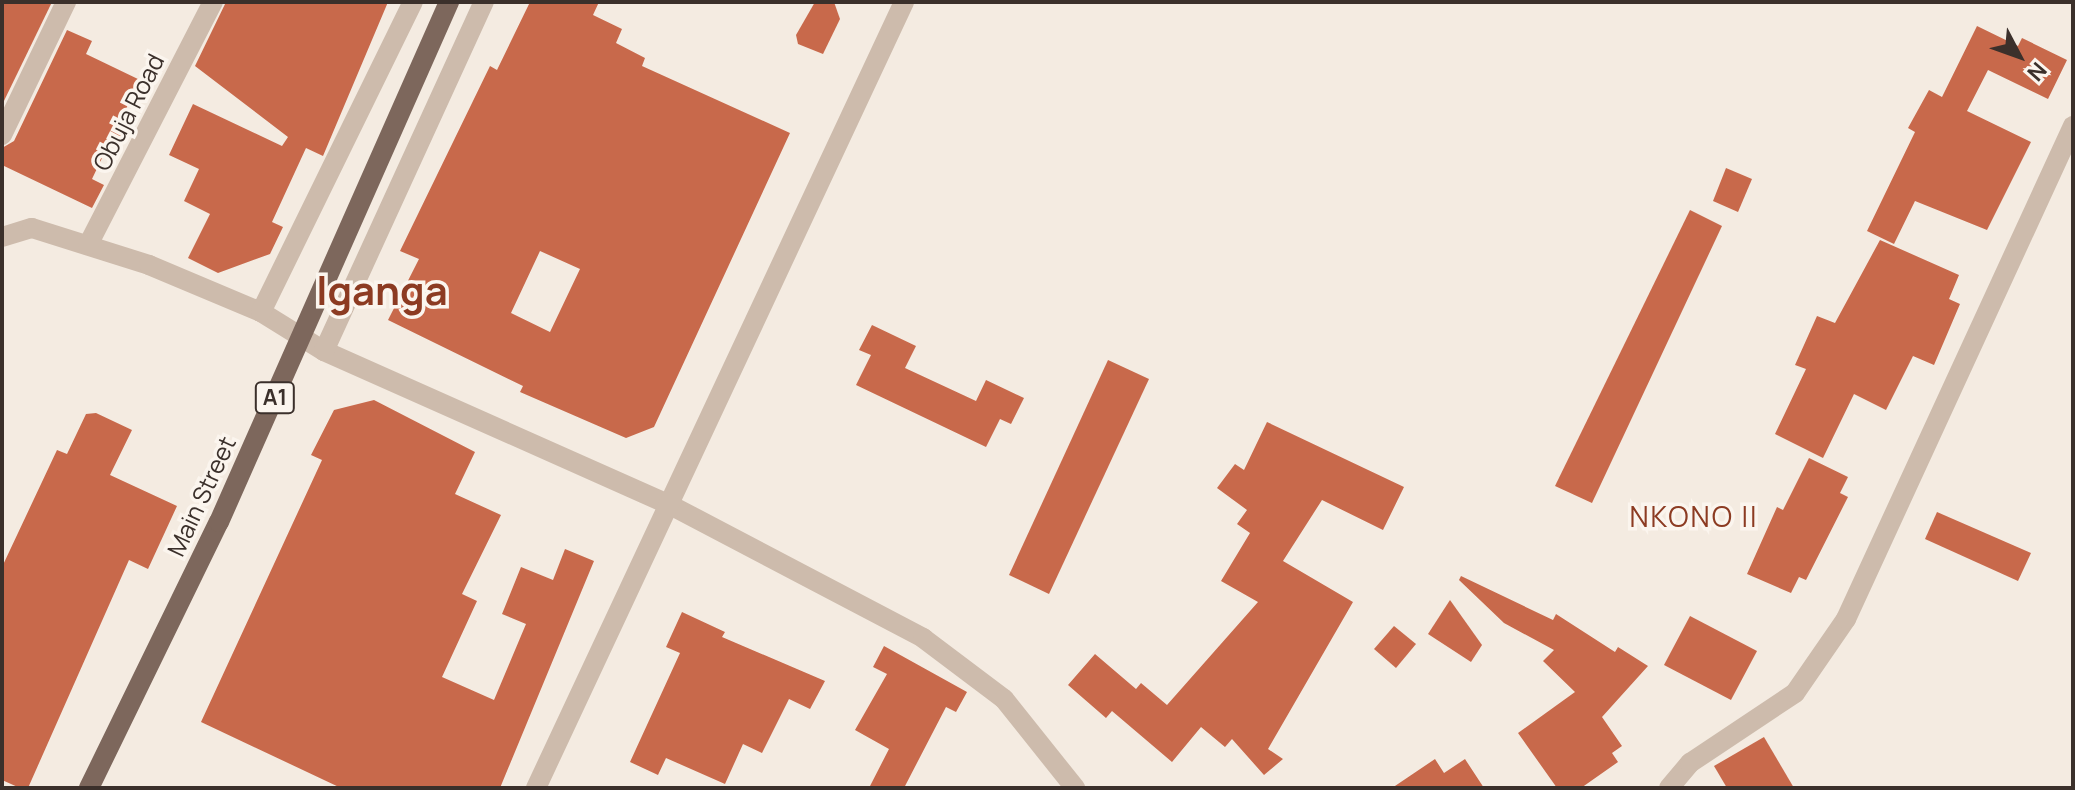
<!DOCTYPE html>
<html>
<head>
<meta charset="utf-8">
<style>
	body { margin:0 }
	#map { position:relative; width:2075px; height:790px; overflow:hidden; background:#f4ebe1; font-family:Manrope,sans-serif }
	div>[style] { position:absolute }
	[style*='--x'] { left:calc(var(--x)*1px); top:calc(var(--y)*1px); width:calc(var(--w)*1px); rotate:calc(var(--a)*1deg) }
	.building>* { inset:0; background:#c8694b }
	.street>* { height:20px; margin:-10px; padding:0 10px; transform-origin:10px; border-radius:10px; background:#cdbbac }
	.primary>* { height:20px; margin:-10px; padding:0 10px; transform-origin:10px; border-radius:10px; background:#7d675c }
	span { translate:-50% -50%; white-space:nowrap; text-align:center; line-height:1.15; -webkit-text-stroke:7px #fbf5ee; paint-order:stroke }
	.shield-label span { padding:2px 6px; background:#fbf5ee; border:2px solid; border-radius:6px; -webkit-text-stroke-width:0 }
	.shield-label { font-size:22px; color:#3b302b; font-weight:700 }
	.street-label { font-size:24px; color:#3b302b }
	.quarter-label { font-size:28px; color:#8c3b22; letter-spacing:2px }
	.town-label { font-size:40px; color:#8c3b22; font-weight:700 }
	.frame { position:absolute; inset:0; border:4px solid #3b302b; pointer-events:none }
	.north { position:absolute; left:1979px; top:16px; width:80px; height:80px; -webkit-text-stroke:6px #fbf5ee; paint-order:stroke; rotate:131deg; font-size:22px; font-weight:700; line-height:32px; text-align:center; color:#3b302b }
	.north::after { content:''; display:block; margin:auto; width:28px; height:36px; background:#3b302b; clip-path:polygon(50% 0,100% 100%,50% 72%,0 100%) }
</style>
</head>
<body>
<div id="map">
	<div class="building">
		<div style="clip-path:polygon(2px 2px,52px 2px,2px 105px)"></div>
		<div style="clip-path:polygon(226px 2px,388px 2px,323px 156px,306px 148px,272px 222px,283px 227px,270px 254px,218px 273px,188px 258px,210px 214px,184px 201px,199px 169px,169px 155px,193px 104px,282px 146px,288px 137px,195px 66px)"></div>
		<div style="clip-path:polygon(evenodd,530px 2px,599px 2px,593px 15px,622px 29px,616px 43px,645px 58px,642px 66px,790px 133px,654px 427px,626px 438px,520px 392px,523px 386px,388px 320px,419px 259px,400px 251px,490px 66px,497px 70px,530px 2px,540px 251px,580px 269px,550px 332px,511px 313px,540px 251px)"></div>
		<div style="clip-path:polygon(815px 2px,834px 2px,840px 19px,823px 54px,798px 44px,796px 35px)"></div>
		<div style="clip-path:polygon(1977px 26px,2018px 46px,2022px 38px,2067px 60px,2048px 99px,1988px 70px,1967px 111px,2031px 142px,1987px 230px,1915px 201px,1894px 244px,1867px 231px,1915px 132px,1908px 128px,1929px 90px,1942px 97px)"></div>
		<div style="clip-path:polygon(67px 30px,92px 41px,86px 54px,140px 80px,125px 111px,137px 117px,126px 141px,113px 135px,92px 179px,104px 185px,92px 208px,2px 165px,2px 148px,14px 141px)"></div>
		<div style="clip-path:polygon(1726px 168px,1752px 179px,1738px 212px,1713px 201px)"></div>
		<div style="clip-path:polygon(1690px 210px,1722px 226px,1592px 503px,1555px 486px)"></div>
		<div style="clip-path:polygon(1880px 240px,1959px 275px,1949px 299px,1960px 304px,1934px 365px,1913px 356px,1886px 410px,1854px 394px,1823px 458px,1775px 434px,1806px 369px,1795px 365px,1817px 316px,1835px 323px)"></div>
		<div style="clip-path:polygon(872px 325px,916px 346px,905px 368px,976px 401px,986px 380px,1024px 398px,1011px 424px,1000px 419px,986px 447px,856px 385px,871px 355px,859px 350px)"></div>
		<div style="clip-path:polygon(1108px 360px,1149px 379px,1049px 594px,1009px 575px)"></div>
		<div style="clip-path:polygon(374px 400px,475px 452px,455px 494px,501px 515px,462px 594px,477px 601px,442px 677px,494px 700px,526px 624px,502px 614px,521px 567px,553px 580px,565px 549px,594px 561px,500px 788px,341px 788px,201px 722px,322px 460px,311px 455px,334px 410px)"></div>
		<div style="clip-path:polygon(96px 413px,132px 430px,110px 475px,177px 506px,148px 569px,129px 560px,28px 788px,20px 788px,2px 780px,2px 567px,57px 450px,67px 454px,86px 414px)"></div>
		<div style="clip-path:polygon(1267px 422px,1404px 487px,1383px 530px,1322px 500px,1283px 561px,1353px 602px,1268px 749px,1283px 759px,1264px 775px,1232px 739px,1225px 747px,1201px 727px,1172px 762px,1112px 711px,1106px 718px,1068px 685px,1095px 654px,1136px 689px,1141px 683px,1167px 705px,1258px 602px,1221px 581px,1250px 533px,1237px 524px,1247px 510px,1217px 488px,1235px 464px,1244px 470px)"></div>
		<div style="clip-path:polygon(1809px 458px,1848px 477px,1840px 493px,1848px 497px,1806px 580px,1799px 577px,1791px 593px,1747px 574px,1777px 507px,1783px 510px)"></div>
		<div style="clip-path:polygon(1937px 512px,2031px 553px,2018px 581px,1925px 539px)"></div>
		<div style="clip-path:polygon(1461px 576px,1553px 620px,1556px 614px,1615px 652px,1618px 647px,1648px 666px,1602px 717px,1622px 746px,1612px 753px,1618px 762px,1581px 788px,1557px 788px,1518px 733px,1575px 692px,1543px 661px,1554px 650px,1504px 623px,1459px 580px)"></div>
		<div style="clip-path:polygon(1450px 600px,1482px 645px,1471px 662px,1428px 634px)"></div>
		<div style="clip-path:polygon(682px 612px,725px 632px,722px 637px,825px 681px,810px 709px,789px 699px,762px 753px,743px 744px,725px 784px,666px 758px,658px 775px,630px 762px,680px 653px,666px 647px)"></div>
		<div style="clip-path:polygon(1690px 616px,1757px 651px,1731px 700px,1664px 665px)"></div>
		<div style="clip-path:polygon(1394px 626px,1416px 644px,1396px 668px,1374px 649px)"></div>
		<div style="clip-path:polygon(884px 646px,967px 692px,956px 712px,946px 707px,904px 788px,869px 788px,889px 749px,855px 730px,887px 674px,873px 667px)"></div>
		<div style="clip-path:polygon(1764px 737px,1794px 788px,1727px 788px,1714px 766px)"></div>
		<div style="clip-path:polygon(1435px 759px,1444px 773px,1465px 759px,1484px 788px,1392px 788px)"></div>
	</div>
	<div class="street">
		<div style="--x:2;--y:135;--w:148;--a:-64.3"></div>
		<div style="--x:2;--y:237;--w:31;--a:-17"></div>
		<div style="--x:32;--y:228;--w:123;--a:17.5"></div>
		<div style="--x:149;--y:265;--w:121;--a:22.8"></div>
		<div style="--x:261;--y:312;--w:74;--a:31.8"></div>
		<div style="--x:324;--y:351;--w:381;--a:24"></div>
		<div style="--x:672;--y:506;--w:284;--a:27.7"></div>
		<div style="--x:923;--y:638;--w:101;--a:37"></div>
		<div style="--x:1004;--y:699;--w:114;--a:51.4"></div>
		<div style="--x:88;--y:245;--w:273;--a:-62.8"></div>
		<div style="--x:261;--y:312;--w:345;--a:-63.9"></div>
		<div style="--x:324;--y:351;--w:384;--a:-65.4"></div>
		<div style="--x:536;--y:788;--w:868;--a:-64.91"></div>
		<div style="--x:1669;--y:788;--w:33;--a:-50"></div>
		<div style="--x:1690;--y:763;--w:126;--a:-33.7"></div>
		<div style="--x:1795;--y:693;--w:90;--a:-55.4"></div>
		<div style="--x:1846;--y:619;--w:543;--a:-65.28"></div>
	</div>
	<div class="primary">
		<div style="--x:89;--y:788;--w:296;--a:-64"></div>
		<div style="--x:219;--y:522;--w:569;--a:-66.14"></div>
	</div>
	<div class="shield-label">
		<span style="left:275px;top:398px">A1</span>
	</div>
	<div class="street-label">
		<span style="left:128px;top:112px;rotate:-63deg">Obuja Road</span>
		<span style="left:201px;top:496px;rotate:-65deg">Main Street</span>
	</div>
	<div class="quarter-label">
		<span style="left:1694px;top:516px">NKONO II</span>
	</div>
	<div class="town-label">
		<span style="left:382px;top:290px">Iganga</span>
	</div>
	<div class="frame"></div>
	<div class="north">N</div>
</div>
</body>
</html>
